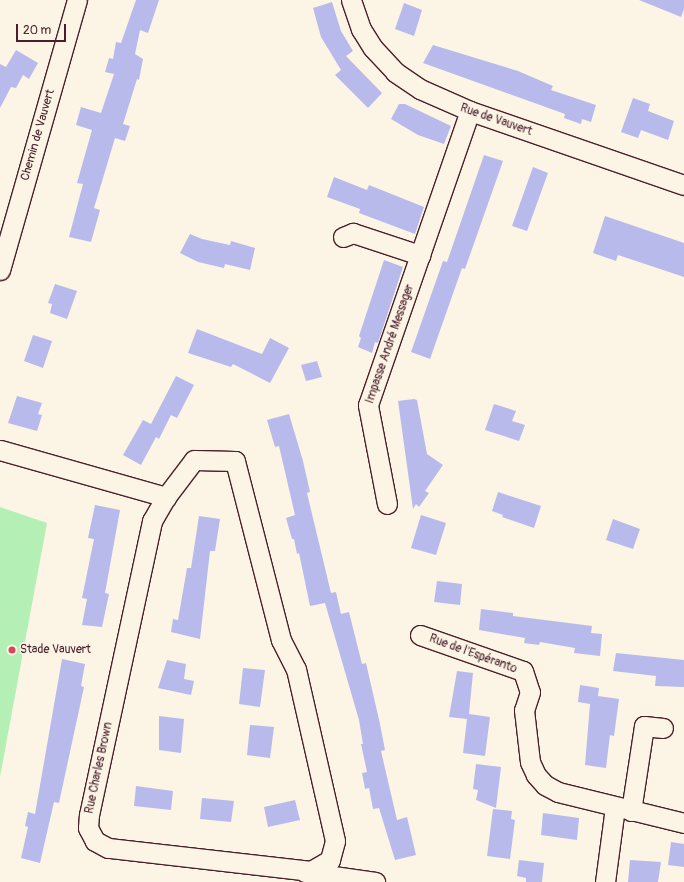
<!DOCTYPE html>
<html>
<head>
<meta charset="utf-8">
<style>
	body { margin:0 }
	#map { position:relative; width:684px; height:882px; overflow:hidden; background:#fcf5e5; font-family:Pangolin,sans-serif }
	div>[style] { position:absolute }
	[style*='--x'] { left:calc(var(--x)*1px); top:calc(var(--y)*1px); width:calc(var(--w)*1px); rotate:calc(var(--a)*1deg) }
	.green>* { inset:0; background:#b4f0b6 }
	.building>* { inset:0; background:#b8baec }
	.roads { filter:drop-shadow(1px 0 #4a1f2b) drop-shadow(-1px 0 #4a1f2b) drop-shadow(0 1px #4a1f2b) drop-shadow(0 -1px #4a1f2b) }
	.minor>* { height:19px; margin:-9.5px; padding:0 9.5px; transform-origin:9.5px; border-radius:9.5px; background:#fcf5e5 }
	.dots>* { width:11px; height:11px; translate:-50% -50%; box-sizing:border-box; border:2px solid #fcf5e5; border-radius:50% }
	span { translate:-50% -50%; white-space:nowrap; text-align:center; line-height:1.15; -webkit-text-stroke:3px #fcf5e5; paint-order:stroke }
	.street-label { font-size:12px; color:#4a1f2b }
	.poi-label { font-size:12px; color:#4a1f2b }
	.left { translate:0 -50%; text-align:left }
	.scale { position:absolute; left:16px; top:24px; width:50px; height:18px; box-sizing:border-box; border:2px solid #4a1f2b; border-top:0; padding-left:5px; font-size:12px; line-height:14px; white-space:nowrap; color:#4a1f2b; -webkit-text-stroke:3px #fcf5e5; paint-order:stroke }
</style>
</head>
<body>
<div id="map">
	<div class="green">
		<div style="clip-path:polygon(0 507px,47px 523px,0 777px)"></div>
	</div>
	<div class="building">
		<div style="clip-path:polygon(136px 0,159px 0,148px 33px,140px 30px,135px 54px,143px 59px,139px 80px,137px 79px,123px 124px,130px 126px,125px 141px,115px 138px,94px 208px,100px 210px,91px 242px,69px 237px,83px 184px,77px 183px,92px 130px,76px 125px,81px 107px,101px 113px,114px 74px,105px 72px,109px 58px,113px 59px,116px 42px,121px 43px)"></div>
		<div style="clip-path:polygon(639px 0,684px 0,684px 9px,681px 17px)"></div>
		<div style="clip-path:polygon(332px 2px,341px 31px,353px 51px,346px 56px,382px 93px,368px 108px,335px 75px,341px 70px,321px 37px,313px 8px)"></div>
		<div style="clip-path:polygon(404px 3px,422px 10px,414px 36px,395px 29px)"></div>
		<div style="clip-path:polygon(433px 45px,518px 71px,553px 86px,551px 90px,596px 105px,591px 122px,582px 119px,581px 124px,564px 118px,565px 114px,423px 63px)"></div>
		<div style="clip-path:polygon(16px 50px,38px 63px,29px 79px,23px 75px,16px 88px,11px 87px,0 108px,0 64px,6px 67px)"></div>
		<div style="clip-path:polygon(633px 98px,650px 104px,648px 111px,674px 121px,668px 140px,641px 130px,638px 138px,621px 132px)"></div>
		<div style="clip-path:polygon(399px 104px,405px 104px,451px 126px,444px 144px,418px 135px,391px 119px)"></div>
		<div style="clip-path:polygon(484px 155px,503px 161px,465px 269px,462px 268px,430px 359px,411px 352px,443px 261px,447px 262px)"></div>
		<div style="clip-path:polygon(533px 167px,548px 173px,527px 231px,512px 226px)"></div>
		<div style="clip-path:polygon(334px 177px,367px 190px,369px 185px,424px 207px,415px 234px,359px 213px,360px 209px,327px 197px)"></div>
		<div style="clip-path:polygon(605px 216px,684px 243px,684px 277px,618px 255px,616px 261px,593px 253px)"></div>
		<div style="clip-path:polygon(190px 234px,202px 239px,230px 245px,231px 241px,255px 248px,250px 270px,225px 264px,224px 268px,198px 262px,180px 253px)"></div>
		<div style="clip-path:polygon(384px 260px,403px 267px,378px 343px,375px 342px,372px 353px,358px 347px,361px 338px,359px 336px)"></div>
		<div style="clip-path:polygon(55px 284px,77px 291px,67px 319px,50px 313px,52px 304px,48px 303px)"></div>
		<div style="clip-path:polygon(197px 329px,262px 354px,270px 338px,289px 348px,270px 383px,233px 364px,231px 367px,188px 353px)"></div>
		<div style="clip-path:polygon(33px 335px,52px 341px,43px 368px,24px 361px)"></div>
		<div style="clip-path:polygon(317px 361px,322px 377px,306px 381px,301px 365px)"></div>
		<div style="clip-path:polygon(176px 376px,194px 385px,177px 418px,171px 415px,159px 439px,156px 437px,141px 465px,123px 455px,143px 420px,151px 424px)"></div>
		<div style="clip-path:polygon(17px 396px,42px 403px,38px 414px,42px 415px,37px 431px,8px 423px)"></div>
		<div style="clip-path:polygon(414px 399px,417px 400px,427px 454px,443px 465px,425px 491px,429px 493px,419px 507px,416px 504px,413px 509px,398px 401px)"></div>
		<div style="clip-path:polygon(494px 404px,516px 411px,512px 421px,525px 425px,519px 441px,485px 430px)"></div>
		<div style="clip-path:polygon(289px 414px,303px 461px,310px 492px,307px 493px,331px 593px,336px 592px,341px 614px,349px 612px,362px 664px,366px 663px,380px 724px,385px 750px,381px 751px,397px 820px,407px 817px,416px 855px,395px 860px,379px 808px,373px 809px,369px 788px,365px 789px,362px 773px,367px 772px,361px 744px,363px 744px,359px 720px,325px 603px,310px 606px,299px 553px,297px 554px,294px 539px,292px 539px,286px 518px,295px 515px,279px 446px,275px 447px,267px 420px)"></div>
		<div style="clip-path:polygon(498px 492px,541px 506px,534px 528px,502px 517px,503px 515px,492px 511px)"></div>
		<div style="clip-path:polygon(95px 505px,120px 510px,105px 593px,109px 594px,102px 627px,82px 625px,87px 599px,82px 598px,94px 539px,88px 538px)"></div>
		<div style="clip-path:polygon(421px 515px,446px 523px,436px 555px,411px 548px)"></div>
		<div style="clip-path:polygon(199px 516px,220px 519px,215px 551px,210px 551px,200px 639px,171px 632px,173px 619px,178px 620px,187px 568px,191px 568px)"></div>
		<div style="clip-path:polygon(613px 519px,640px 529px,633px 549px,606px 540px)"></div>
		<div style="clip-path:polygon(437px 581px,462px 584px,460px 605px,434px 602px)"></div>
		<div style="clip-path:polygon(481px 609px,513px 613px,513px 616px,592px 626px,591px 633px,602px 634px,600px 656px,574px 653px,575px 648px,540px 642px,539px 645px,524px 643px,525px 638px,479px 630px)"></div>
		<div style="clip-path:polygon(616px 653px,684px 660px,684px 687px,655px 686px,656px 676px,613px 671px)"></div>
		<div style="clip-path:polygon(62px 659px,85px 664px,81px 686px,84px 687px,59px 803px,54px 802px,40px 863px,21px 858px,28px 827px,25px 826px,28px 812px,35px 814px)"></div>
		<div style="clip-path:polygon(167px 660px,186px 664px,184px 679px,194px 681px,191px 695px,158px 688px)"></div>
		<div style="clip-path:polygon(243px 668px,265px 670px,260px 707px,239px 704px)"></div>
		<div style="clip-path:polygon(457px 671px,473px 673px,469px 714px,490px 717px,485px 756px,463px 753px,467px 719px,449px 717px)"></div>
		<div style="clip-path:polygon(580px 685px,599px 688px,598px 696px,619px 699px,614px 736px,610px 735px,606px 768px,585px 765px,590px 704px,578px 702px)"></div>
		<div style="clip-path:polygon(159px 716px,184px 719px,181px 753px,159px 750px)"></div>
		<div style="clip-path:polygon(250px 725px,274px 727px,270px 758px,247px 755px)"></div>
		<div style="clip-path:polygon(476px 764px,501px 767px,496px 808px,476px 800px,478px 790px,473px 789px)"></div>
		<div style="clip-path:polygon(136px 786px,173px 791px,171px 810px,134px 806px)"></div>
		<div style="clip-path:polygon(202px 798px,234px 801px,231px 822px,200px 819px)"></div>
		<div style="clip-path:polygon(295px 800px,300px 820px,268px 827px,264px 807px)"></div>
		<div style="clip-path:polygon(493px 809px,512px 811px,511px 819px,515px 820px,510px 859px,487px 856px)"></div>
		<div style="clip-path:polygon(543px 813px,579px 818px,577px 840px,541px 835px)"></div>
		<div style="clip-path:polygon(671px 842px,684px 844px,684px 867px,668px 865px)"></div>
		<div style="clip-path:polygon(519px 860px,544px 863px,542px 882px,526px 882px,526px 878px,517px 876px)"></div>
		<div style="clip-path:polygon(630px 860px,661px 862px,658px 882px,628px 882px)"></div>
	</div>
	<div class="roads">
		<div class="minor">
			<div style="--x:351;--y:0;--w:31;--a:71"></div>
			<div style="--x:361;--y:29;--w:22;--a:58"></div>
			<div style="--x:373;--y:48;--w:33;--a:47"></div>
			<div style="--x:395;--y:72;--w:30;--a:34"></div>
			<div style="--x:420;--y:89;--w:55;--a:23.7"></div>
			<div style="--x:470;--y:111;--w:226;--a:19.1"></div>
			<div style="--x:343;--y:237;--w:11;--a:-22"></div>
			<div style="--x:353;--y:233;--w:71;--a:18.2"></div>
			<div style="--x:0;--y:270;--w:281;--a:-74.1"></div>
			<div style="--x:0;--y:450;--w:173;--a:15.8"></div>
			<div style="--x:194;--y:460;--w:41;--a:1.4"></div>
			<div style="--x:235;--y:461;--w:185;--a:75.6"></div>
			<div style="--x:281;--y:640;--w:33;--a:63"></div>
			<div style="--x:296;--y:669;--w:176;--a:77.2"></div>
			<div style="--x:335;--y:841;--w:20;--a:105"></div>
			<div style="--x:330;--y:860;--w:22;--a:150"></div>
			<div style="--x:311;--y:871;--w:204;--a:-173.5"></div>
			<div style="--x:108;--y:848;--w:15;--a:-152"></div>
			<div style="--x:95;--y:841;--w:15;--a:-118"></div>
			<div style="--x:88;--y:828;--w:13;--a:-86"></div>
			<div style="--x:89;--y:815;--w:301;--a:-77.9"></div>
			<div style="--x:152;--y:521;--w:28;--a:-60"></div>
			<div style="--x:166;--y:497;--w:46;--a:-52.9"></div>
			<div style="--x:387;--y:504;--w:101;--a:-100.9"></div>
			<div style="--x:368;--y:405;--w:311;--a:-70.9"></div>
			<div style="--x:420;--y:635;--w:109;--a:19.3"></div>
			<div style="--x:523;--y:671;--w:22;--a:72"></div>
			<div style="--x:530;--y:692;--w:19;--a:108"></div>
			<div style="--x:524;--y:710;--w:52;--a:83.4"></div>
			<div style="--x:530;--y:762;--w:14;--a:65"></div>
			<div style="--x:536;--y:775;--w:13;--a:48"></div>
			<div style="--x:545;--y:785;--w:15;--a:28"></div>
			<div style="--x:558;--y:792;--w:130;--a:13.8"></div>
			<div style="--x:631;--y:811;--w:86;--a:-81.3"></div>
			<div style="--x:644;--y:726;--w:19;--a:6"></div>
			<div style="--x:305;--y:872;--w:71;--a:8.1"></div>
			<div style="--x:605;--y:882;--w:76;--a:-82.4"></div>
		</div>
	</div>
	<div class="dots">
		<div style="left:12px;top:650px;background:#d1495b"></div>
	</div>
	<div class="street-label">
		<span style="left:496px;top:120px;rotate:19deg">Rue de Vauvert</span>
		<span style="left:38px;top:135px;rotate:-74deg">Chemin de Vauvert</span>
		<span style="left:390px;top:344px;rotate:-71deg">Impasse André Messager</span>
		<span style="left:473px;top:654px;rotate:20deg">Rue de l'Espéranto</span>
		<span style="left:99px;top:768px;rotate:-78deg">Rue Charles Brown</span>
	</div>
	<div class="poi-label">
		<span class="left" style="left:20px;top:650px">Stade Vauvert</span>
	</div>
	<div class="scale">20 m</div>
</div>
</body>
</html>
